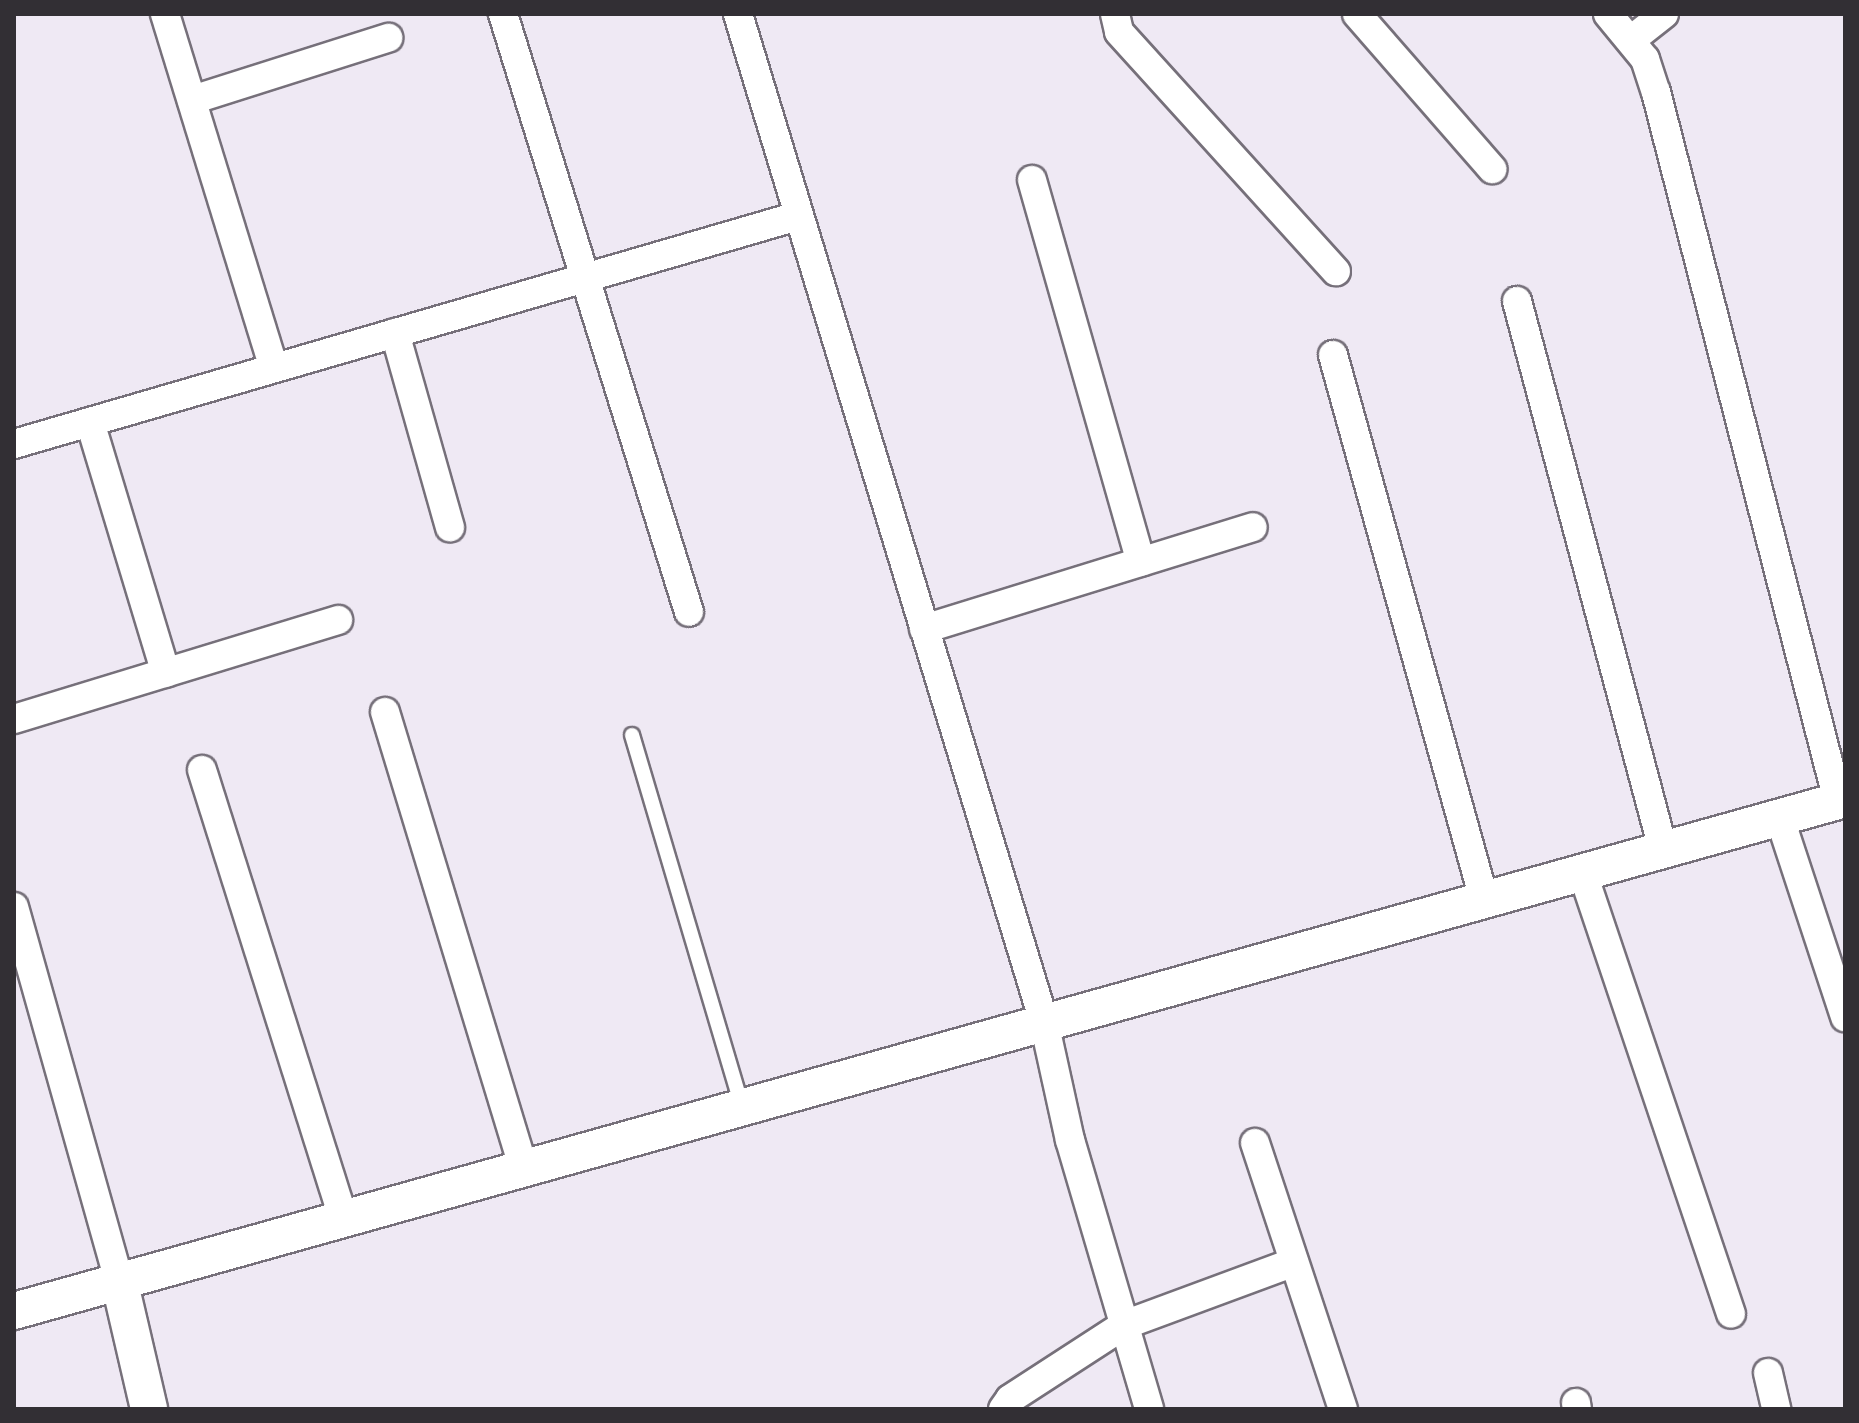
<!DOCTYPE html>
<html>
<head>
<meta charset="utf-8">
<style>
	body { margin:0 }
	#map { position:relative; width:1859px; height:1423px; overflow:hidden; background:#efe9f4; font-family:"Exo 2",sans-serif }
	div>[style] { position:absolute }
	[style*='--x'] { left:calc(var(--x)*1px); top:calc(var(--y)*1px); width:calc(var(--w)*1px); rotate:calc(var(--a)*1deg) }
	.roads { filter:drop-shadow(2px 0 #76707a) drop-shadow(-2px 0 #76707a) drop-shadow(0 2px #76707a) drop-shadow(0 -2px #76707a) }
	.service>* { height:14px; margin:-7px; padding:0 7px; transform-origin:7px; border-radius:7px; background:#fff }
	.minor>* { height:28px; margin:-14px; padding:0 14px; transform-origin:14px; border-radius:14px; background:#fff }
	.tertiary>* { height:36px; margin:-18px; padding:0 18px; transform-origin:18px; border-radius:18px; background:#fff }
	span { translate:-50% -50%; white-space:nowrap; text-align:center; line-height:1.15; -webkit-text-stroke:6px #efe9f4; paint-order:stroke }
	.frame { position:absolute; inset:0; border:16px solid #322f34; pointer-events:none }
</style>
</head>
<body>
<div id="map">
	<div class="roads">
		<div class="service">
			<div style="--x:632;--y:735;--w:388;--a:73.5"></div>
		</div>
		<div class="minor">
			<div style="--x:165;--y:14;--w:370;--a:72.9"></div>
			<div style="--x:503;--y:14;--w:626;--a:72.72"></div>
			<div style="--x:738;--y:14;--w:1053;--a:73.11"></div>
			<div style="--x:1044;--y:1022;--w:121;--a:77.6"></div>
			<div style="--x:1070;--y:1140;--w:280;--a:73.6"></div>
			<div style="--x:1115;--y:14;--w:18;--a:77"></div>
			<div style="--x:1119;--y:32;--w:323;--a:47.8"></div>
			<div style="--x:1357;--y:14;--w:206;--a:48.9"></div>
			<div style="--x:1608;--y:14;--w:58;--a:50.6"></div>
			<div style="--x:1645;--y:59;--w:35;--a:72"></div>
			<div style="--x:1656;--y:92;--w:732;--a:75.6"></div>
			<div style="--x:1631;--y:40;--w:42;--a:-38.2"></div>
			<div style="--x:192;--y:100;--w:206;--a:-17.6"></div>
			<div style="--x:1032;--y:180;--w:397;--a:74.1"></div>
			<div style="--x:1517;--y:301;--w:567;--a:75.08"></div>
			<div style="--x:395;--y:333;--w:202;--a:74.2"></div>
			<div style="--x:1333;--y:355;--w:565;--a:74.49"></div>
			<div style="--x:90;--y:422;--w:262;--a:73.2"></div>
			<div style="--x:14;--y:444;--w:816;--a:-16.22"></div>
			<div style="--x:924;--y:629;--w:344;--a:-17.2"></div>
			<div style="--x:385;--y:712;--w:479;--a:73.1"></div>
			<div style="--x:14;--y:719;--w:339;--a:-17"></div>
			<div style="--x:202;--y:770;--w:473;--a:72.5"></div>
			<div style="--x:1779;--y:816;--w:212;--a:71.8"></div>
			<div style="--x:1582;--y:871;--w:467;--a:71.4"></div>
			<div style="--x:14;--y:907;--w:392;--a:74.3"></div>
			<div style="--x:1255;--y:1143;--w:280;--a:71.7"></div>
			<div style="--x:1768;--y:1373;--w:37;--a:77"></div>
			<div style="--x:1576;--y:1403;--w:6;--a:81"></div>
			<div style="--x:1003;--y:1409;--w:12;--a:-55"></div>
			<div style="--x:1010;--y:1399;--w:136;--a:-33"></div>
			<div style="--x:1124;--y:1325;--w:181;--a:-20.3"></div>
		</div>
		<div class="tertiary">
			<div style="--x:120;--y:1284;--w:128;--a:76.9"></div>
			<div style="--x:14;--y:1311;--w:1901;--a:-15.62"></div>
		</div>
	</div>
	<div class="frame"></div>
</div>
</body>
</html>
